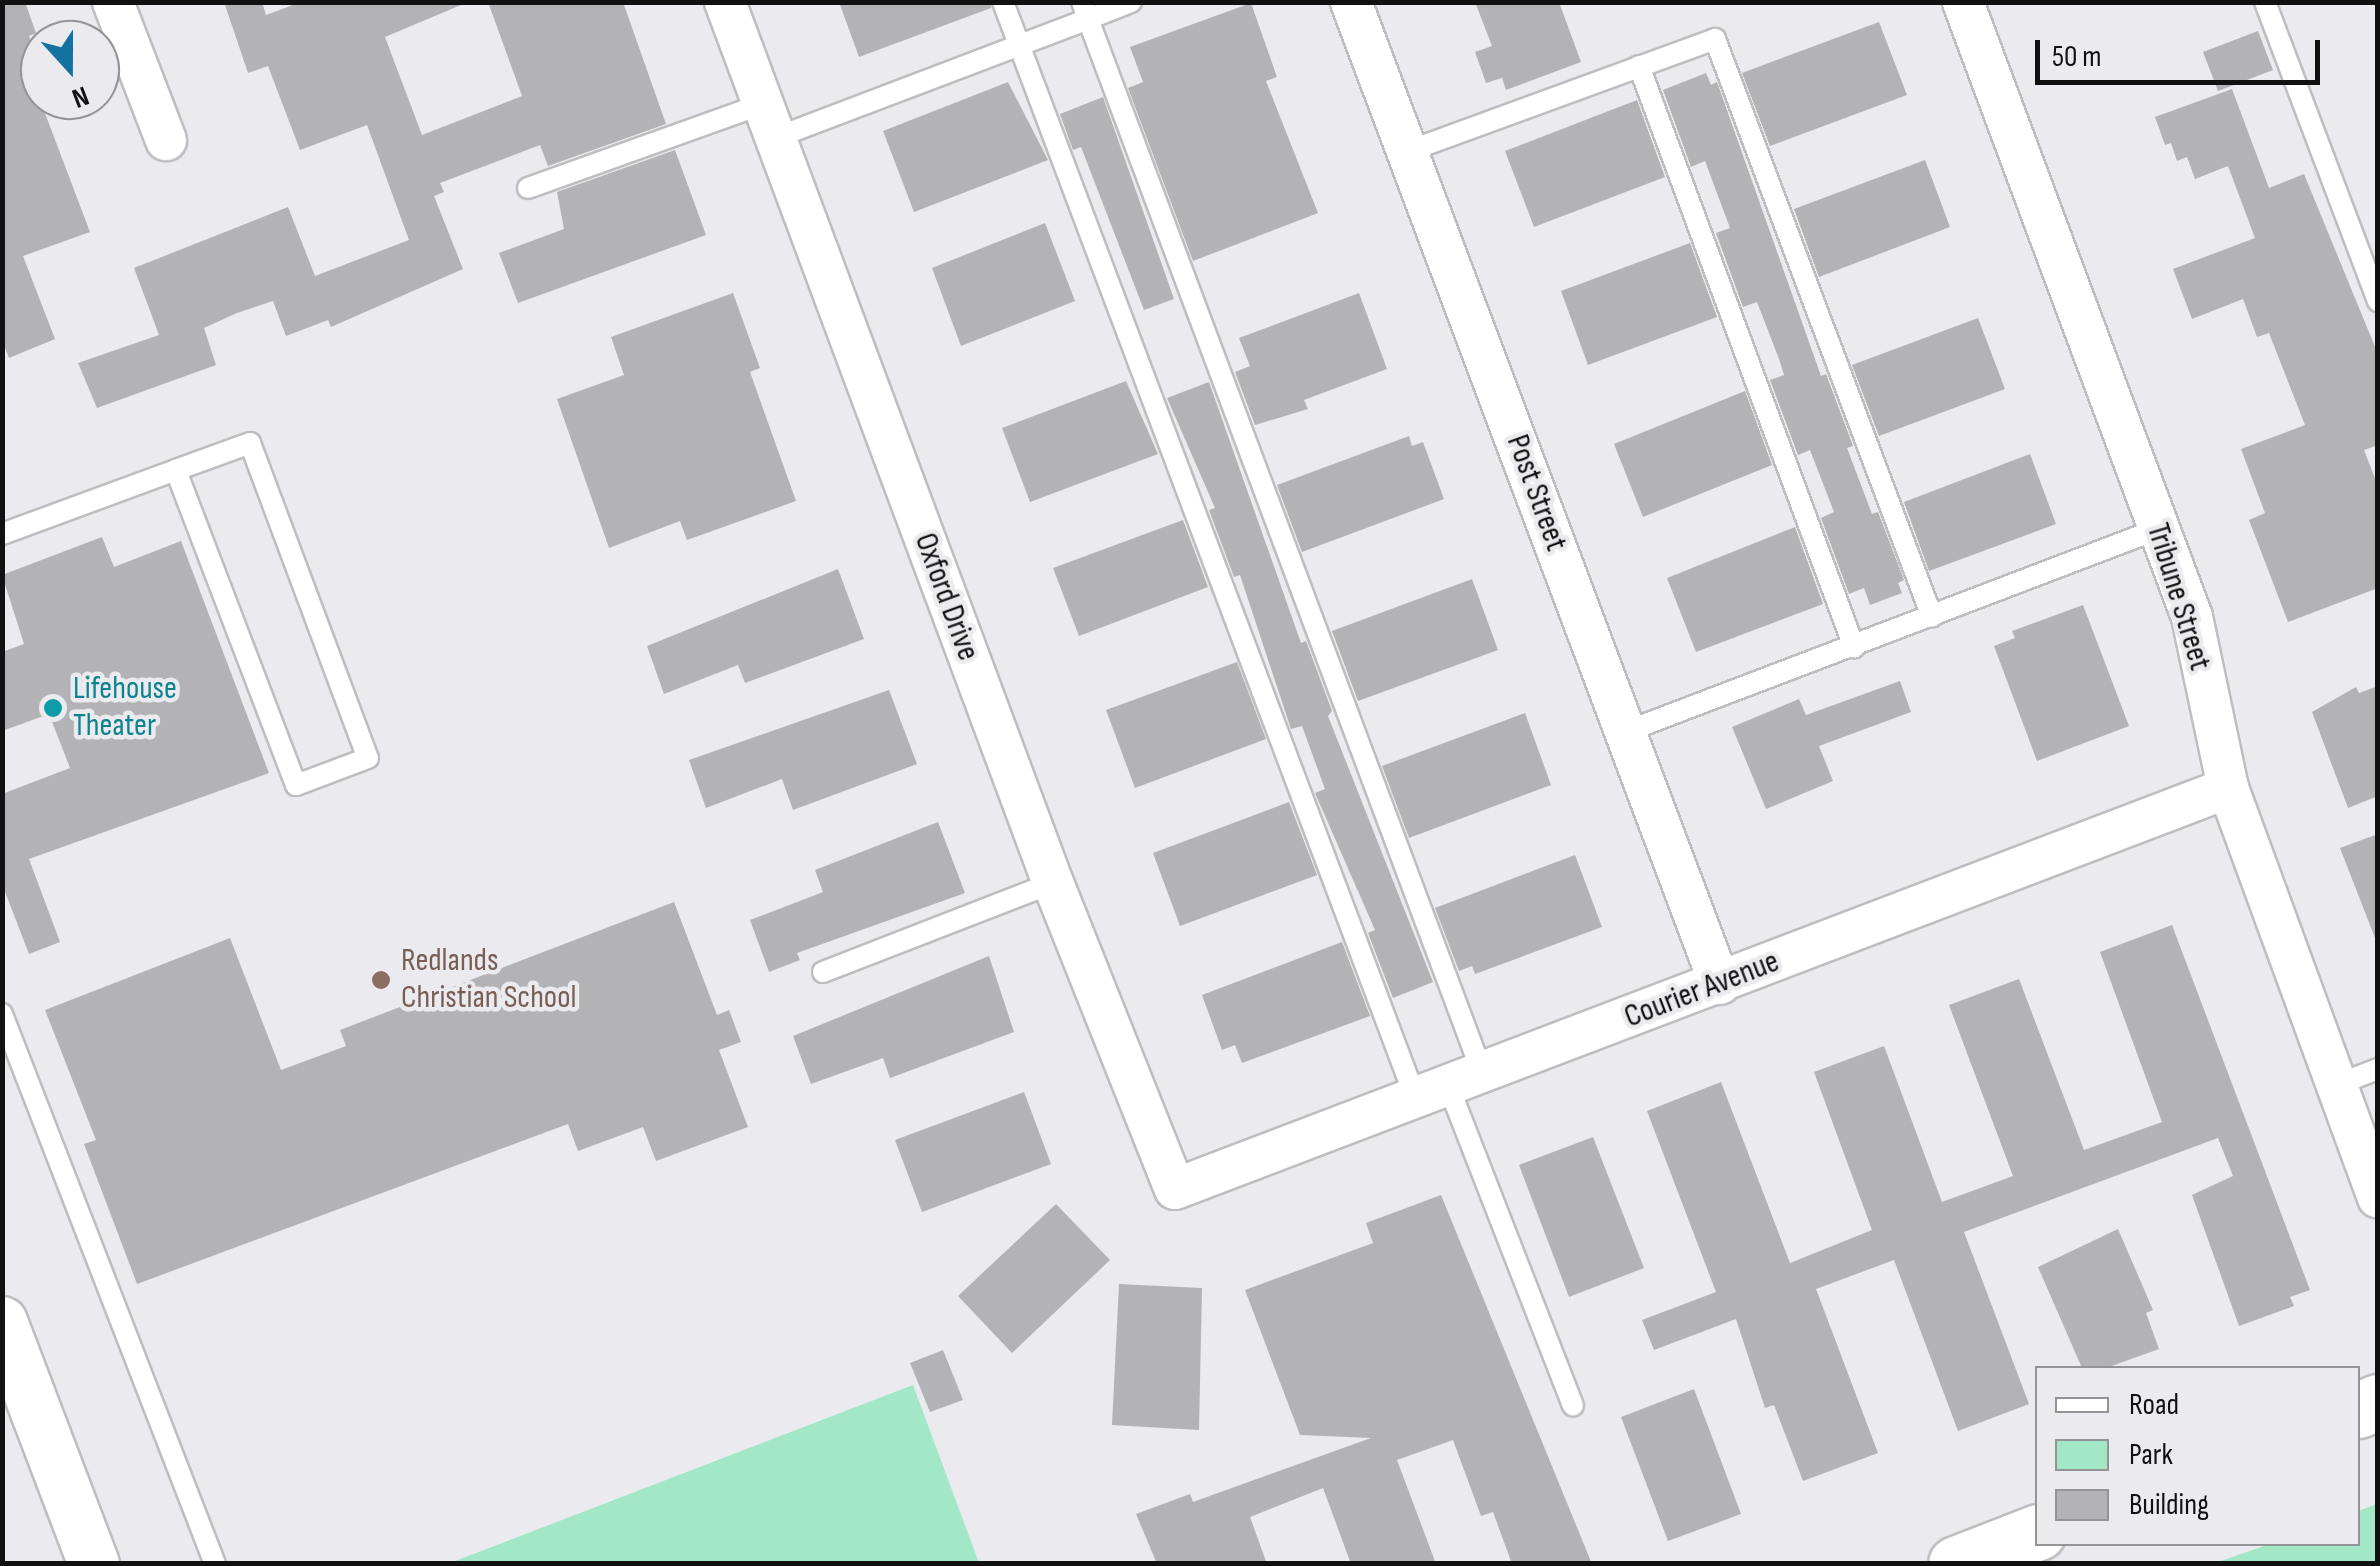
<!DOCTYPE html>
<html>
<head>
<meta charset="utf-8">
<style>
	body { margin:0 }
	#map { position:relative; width:2380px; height:1566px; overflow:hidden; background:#ebebef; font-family:"Sofia Sans Condensed",sans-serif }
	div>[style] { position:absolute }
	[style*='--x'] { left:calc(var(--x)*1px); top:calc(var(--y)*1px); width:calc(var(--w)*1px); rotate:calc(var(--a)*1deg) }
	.green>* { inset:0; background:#a2e8c7 }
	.building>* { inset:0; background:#b3b3b6 }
	.roads { filter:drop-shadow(2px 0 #bebec1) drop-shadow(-2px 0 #bebec1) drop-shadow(0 2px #bebec1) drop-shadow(0 -2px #bebec1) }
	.service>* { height:20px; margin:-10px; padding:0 10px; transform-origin:10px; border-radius:10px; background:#fff }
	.minor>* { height:40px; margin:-20px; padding:0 20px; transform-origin:20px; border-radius:20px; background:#fff }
	.tertiary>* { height:50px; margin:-25px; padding:0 25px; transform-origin:25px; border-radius:25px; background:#fff }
	.secondary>* { height:55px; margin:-27.5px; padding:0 27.5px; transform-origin:27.5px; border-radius:27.5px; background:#fff }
	.dots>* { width:28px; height:28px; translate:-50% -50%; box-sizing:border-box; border:5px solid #ebebef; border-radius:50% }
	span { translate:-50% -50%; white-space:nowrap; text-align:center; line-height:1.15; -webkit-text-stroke:9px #ebebef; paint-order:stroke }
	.street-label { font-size:32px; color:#111112 }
	.culture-label { font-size:32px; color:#0d838f }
	.left { translate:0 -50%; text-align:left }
	.education-label { font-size:32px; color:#785e54 }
	.frame { position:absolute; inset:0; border:5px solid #111112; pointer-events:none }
	.legend { position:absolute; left:2035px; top:1366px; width:325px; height:180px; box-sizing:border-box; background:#ebebef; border:2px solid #949497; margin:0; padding:12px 18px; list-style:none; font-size:30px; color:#111112 }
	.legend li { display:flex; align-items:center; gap:20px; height:50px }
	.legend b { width:50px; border:2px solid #949497 }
	.north { position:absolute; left:20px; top:20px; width:100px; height:100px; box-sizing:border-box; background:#ebebef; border:2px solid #949497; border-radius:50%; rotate:159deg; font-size:28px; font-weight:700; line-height:40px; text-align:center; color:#111112 }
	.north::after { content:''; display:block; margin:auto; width:35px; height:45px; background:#1472a0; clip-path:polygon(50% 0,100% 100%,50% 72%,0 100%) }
	.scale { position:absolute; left:2035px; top:40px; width:285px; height:45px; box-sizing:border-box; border:5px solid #111112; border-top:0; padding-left:12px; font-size:30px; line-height:35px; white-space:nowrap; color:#111112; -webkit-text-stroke:8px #ebebef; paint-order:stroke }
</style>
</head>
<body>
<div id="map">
	<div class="green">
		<div style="clip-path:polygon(913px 1385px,979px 1563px,450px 1563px)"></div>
		<div style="clip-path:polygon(2377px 1504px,2377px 1563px,2215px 1563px,2270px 1544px,2358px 1544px,2358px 1511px)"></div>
	</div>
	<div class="building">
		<div style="clip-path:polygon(2px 2px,25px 2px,36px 33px,29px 36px,40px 65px,40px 100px,90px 232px,23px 256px,55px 339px,9px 358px,2px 340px)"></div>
		<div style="clip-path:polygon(224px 2px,262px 2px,266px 15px,301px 2px,468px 2px,385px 37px,422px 135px,522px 96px,488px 2px,623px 2px,666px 124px,548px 166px,540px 145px,440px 183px,444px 192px,434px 196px,463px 269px,331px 327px,328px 320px,286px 336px,273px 301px,237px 313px,204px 328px,216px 365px,97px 408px,78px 363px,159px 335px,134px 268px,288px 207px,315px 276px,409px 240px,367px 125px,300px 150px,268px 66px,248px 73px)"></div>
		<div style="clip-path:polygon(839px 2px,990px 2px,991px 8px,859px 57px)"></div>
		<div style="clip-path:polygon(1475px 2px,1559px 2px,1581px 62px,1506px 90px,1502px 78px,1486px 83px,1475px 52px,1492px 46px)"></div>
		<div style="clip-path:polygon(1251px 3px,1277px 77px,1266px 81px,1318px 213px,1193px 261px,1128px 88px,1143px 82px,1130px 47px)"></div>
		<div style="clip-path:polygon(1879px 22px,1907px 95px,1770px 146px,1742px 73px)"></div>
		<div style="clip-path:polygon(2258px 31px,2273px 70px,2218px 91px,2203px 52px)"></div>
		<div style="clip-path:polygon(1706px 73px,1711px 85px,1717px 82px,1821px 376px,1826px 374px,1853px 446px,1847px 448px,1872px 514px,1878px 512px,1904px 580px,1898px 583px,1902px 593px,1870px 605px,1864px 588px,1849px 594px,1821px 518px,1834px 512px,1810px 450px,1798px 455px,1770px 380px,1784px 375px,1779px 359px,1757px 302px,1743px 307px,1716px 233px,1730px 228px,1705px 161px,1691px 167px,1663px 90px)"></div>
		<div style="clip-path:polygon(1008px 82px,1048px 160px,914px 212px,883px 131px)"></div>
		<div style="clip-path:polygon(2232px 89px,2269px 188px,2304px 174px,2378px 354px,2378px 445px,2364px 450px,2378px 486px,2378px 588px,2288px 622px,2249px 520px,2265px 513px,2241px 449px,2305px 425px,2269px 333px,2257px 337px,2243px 299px,2192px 319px,2173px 269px,2255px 238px,2228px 166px,2195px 179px,2187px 157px,2177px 161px,2171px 143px,2165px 145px,2155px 117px)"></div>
		<div style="clip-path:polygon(1103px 97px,1174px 299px,1144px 310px,1081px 147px,1073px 150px,1060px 114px)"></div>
		<div style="clip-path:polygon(1637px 100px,1665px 177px,1534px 227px,1505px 151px)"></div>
		<div style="clip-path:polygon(675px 150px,706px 235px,518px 303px,499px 253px,564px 229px,557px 192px)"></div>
		<div style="clip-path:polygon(1925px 160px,1950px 227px,1819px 277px,1794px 209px)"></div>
		<div style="clip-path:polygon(1045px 223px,1075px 301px,961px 346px,932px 268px)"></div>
		<div style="clip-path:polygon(1690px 243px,1717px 317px,1588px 365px,1561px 291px)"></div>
		<div style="clip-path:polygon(733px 293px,760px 368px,750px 372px,796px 501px,687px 540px,680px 521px,609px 548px,557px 399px,624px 375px,611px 337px)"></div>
		<div style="clip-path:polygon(1359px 293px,1387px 369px,1304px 400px,1308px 409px,1255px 425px,1235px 372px,1250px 366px,1239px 338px)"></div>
		<div style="clip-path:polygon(1978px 318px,2005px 389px,1879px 436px,1852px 365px)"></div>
		<div style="clip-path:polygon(1126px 381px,1158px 454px,1030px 502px,1002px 428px)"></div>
		<div style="clip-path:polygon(1209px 382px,1301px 643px,1306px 641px,1332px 711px,1328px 716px,1433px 982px,1393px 998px,1368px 933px,1375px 930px,1315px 793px,1325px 789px,1302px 726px,1291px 729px,1240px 575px,1234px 577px,1209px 510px,1215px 508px,1167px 398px)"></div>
		<div style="clip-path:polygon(1745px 391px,1772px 465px,1643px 517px,1614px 444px)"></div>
		<div style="clip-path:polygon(1409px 436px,1412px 446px,1423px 442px,1444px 499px,1302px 552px,1277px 485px)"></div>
		<div style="clip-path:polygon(2030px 454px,2056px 524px,1929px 571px,1904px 502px)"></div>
		<div style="clip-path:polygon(1183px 520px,1208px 587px,1079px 636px,1053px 568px)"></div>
		<div style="clip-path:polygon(1795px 527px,1823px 604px,1696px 652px,1667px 578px)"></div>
		<div style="clip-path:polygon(102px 537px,114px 567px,181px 541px,269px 773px,29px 859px,60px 942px,29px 954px,2px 884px,2px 794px,70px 768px,49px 714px,2px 731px,2px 652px,24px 644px,2px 575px)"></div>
		<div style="clip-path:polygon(838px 569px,864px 639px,745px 683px,738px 665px,664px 694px,647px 646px)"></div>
		<div style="clip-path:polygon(1472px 579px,1498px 650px,1358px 701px,1332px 631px)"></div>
		<div style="clip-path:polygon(2083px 605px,2129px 726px,2037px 761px,1994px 646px,2015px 638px,2012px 631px)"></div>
		<div style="clip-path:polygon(1237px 662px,1266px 739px,1135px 788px,1106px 710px)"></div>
		<div style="clip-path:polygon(1900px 681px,1911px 712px,1819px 746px,1833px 781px,1766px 809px,1732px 727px,1799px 699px,1806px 715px)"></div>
		<div style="clip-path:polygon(2378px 686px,2378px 796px,2348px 808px,2312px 712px,2356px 687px,2359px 693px)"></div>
		<div style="clip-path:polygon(889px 690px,917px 764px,793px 810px,782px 779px,706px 808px,689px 760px)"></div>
		<div style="clip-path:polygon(1525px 713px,1551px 785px,1409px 838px,1382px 766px)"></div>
		<div style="clip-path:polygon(1289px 802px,1317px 875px,1180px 926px,1153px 853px)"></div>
		<div style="clip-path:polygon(938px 822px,965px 893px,797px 953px,800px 960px,769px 972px,750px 920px,823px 892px,815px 870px)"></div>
		<div style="clip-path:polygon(2378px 834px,2378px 938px,2375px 938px,2340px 848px)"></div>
		<div style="clip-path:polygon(1575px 855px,1602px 927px,1475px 974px,1472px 966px,1459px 971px,1435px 908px)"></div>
		<div style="clip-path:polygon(674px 902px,717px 1015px,729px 1010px,741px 1042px,719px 1050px,748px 1127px,656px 1161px,643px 1127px,578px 1151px,568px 1124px,137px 1284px,84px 1144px,96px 1140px,45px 1010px,230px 938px,281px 1070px,346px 1046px,340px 1030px)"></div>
		<div style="clip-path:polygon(2172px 925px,2310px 1290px,2290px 1297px,2294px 1306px,2239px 1326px,2192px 1195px,2233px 1176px,2218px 1138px,1964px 1232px,2029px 1404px,1958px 1431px,1894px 1260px,1816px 1289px,1878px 1453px,1803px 1481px,1774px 1405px,1765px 1408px,1736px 1319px,1654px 1350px,1642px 1320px,1716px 1292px,1647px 1111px,1721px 1082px,1790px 1263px,1872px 1230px,1814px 1072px,1884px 1046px,1942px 1202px,2013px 1176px,1949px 1005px,2019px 979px,2084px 1150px,2162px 1122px,2100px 952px)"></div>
		<div style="clip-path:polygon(1342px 942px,1370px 1016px,1242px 1063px,1235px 1045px,1222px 1050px,1202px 995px)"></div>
		<div style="clip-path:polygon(989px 956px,1014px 1032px,890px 1078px,883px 1058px,811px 1084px,793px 1036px)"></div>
		<div style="clip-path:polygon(1024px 1092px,1051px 1164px,922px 1212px,895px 1140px)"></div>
		<div style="clip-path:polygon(1593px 1137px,1644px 1268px,1569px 1297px,1519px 1165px)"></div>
		<div style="clip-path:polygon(1441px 1195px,1592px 1564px,1512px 1564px,1493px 1512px,1481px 1516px,1453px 1440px,1397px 1460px,1436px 1564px,1351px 1564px,1323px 1488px,1250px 1517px,1267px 1564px,1157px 1564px,1136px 1514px,1190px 1494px,1193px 1502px,1371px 1438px,1300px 1435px,1245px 1290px,1373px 1243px,1366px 1223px)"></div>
		<div style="clip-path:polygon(1056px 1204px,1110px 1260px,1012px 1353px,958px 1296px)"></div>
		<div style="clip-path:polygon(2118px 1229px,2153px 1310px,2146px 1313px,2159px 1349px,2106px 1368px,2082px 1368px,2038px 1267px)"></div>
		<div style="clip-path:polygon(1119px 1284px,1202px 1288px,1199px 1430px,1112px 1425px)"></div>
		<div style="clip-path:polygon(943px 1350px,963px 1400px,930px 1412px,910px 1363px)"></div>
		<div style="clip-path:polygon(1694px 1389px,1741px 1514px,1668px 1541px,1621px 1417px)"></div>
	</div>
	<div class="roads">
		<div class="service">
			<div style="--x:1003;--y:2;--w:1170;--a:69.38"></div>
			<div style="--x:1131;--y:2;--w:46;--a:158.4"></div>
			<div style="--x:1088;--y:19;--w:1124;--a:69.49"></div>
			<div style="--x:2265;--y:2;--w:320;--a:69.3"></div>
			<div style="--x:1639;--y:66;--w:620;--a:69.69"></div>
			<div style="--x:775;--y:138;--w:335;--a:-20.8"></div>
			<div style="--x:1088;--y:19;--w:18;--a:-109"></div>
			<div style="--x:1409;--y:151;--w:326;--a:-20.1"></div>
			<div style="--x:1715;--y:39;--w:617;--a:69.42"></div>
			<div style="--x:528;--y:188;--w:249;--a:-19.7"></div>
			<div style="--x:2;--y:534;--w:185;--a:-20.2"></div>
			<div style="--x:176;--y:470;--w:79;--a:-20"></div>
			<div style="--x:250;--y:443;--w:336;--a:69.5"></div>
			<div style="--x:368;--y:758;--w:77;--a:159.4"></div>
			<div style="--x:296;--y:785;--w:337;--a:-110.9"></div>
			<div style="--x:1625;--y:732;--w:570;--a:-20.85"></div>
			<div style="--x:823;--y:972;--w:247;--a:-21.2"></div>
			<div style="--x:2;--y:1014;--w:590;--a:68.83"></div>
			<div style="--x:1448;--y:1085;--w:344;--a:68.7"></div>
			<div style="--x:2336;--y:1085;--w:45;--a:-20.9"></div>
		</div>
		<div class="minor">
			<div style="--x:113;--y:2;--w:148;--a:69"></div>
			<div style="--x:725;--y:2;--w:940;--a:69.58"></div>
			<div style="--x:1053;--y:883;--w:329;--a:68.3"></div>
			<div style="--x:1175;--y:1189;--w:1127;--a:-20.85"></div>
			<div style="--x:1351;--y:2;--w:1049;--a:69.41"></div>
			<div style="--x:1963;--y:2;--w:656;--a:69.58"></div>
			<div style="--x:2192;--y:617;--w:175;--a:78.1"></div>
			<div style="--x:2228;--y:788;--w:436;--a:69.9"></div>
		</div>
		<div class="tertiary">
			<div style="--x:2;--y:1322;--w:259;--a:69.2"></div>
		</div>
		<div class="secondary">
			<div style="--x:2358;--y:1410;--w:22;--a:-22"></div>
			<div style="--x:1956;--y:1564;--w:88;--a:-21.3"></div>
		</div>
	</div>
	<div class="dots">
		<div style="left:53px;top:708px;background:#0f9aa8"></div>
		<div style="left:381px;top:980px;background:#8d6e63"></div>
	</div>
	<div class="street-label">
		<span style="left:1536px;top:493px;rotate:70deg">Post Street</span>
		<span style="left:946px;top:597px;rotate:70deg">Oxford Drive</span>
		<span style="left:2178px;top:597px;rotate:73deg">Tribune Street</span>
		<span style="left:1702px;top:990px;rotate:-21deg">Courier Avenue</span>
	</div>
	<div class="culture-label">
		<span class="left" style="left:73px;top:708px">Lifehouse<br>Theater</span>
	</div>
	<div class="education-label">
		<span class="left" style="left:401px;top:980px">Redlands<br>Christian School</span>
	</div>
	<div class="frame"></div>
	<ul class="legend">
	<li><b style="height:12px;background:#fff"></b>Road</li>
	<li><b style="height:28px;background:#a2e8c7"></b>Park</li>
	<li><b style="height:28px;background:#b3b3b6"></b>Building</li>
	</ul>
	<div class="north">N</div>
	<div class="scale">50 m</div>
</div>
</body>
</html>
